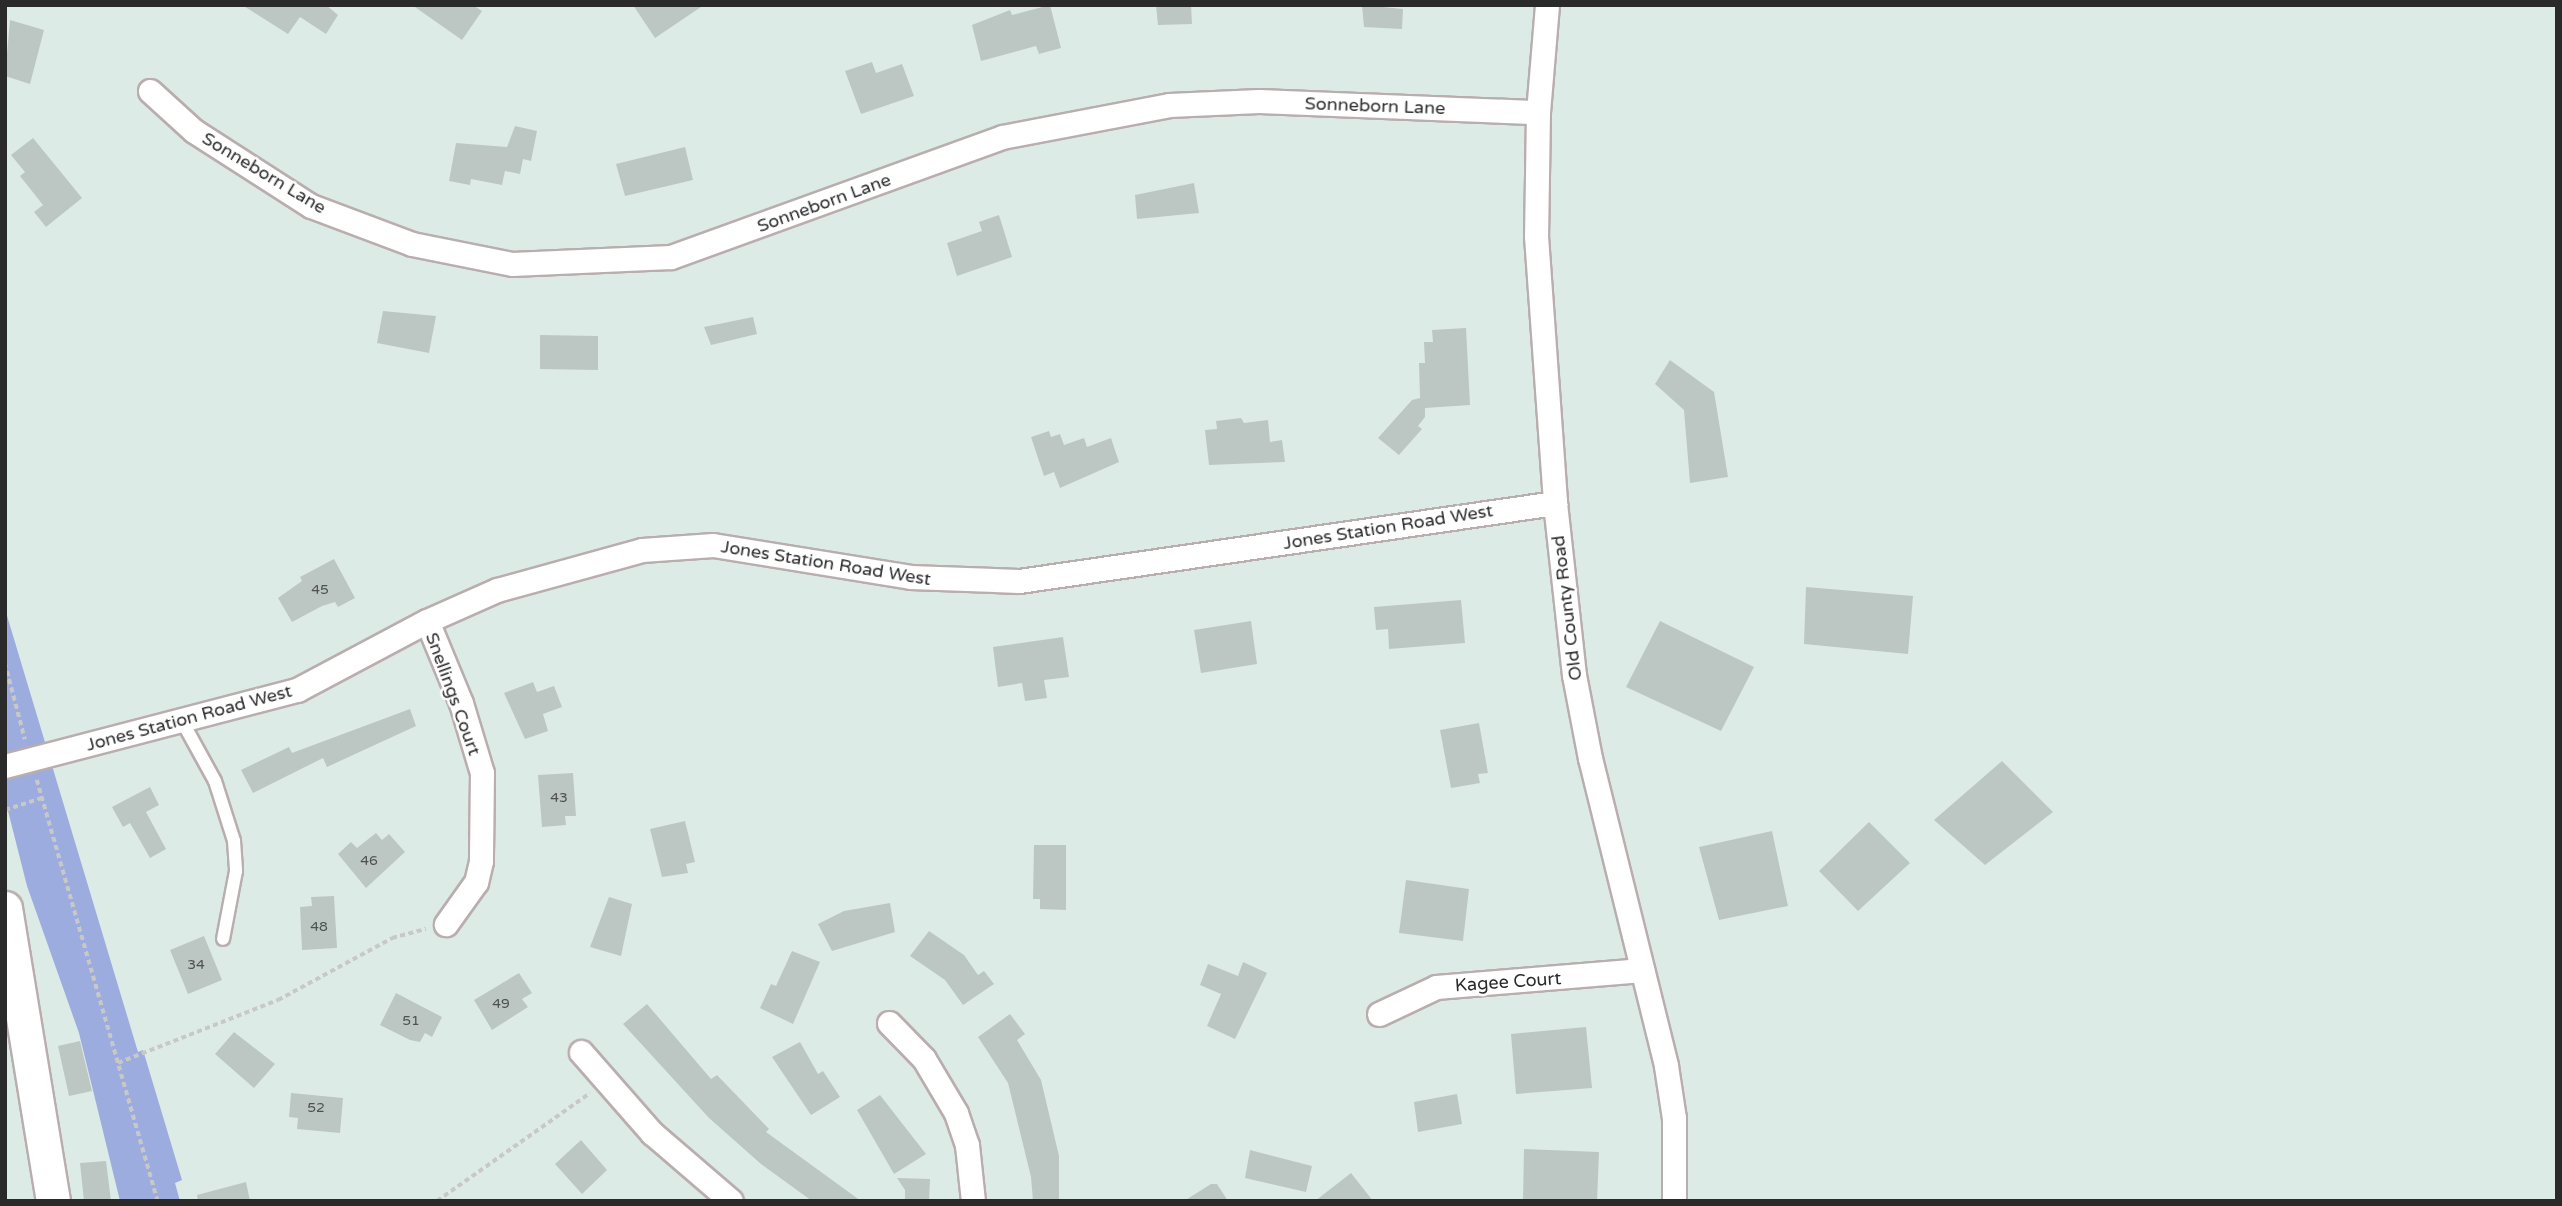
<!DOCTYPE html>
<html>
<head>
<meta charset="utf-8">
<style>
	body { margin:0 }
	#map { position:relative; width:2562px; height:1206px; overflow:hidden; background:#ddebe6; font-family:"Varela Round",sans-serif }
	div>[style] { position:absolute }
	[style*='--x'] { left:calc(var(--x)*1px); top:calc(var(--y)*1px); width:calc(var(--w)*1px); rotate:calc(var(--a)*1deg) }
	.green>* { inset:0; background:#9dacde }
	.building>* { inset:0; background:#bcc7c3 }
	.path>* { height:3.5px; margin-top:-1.75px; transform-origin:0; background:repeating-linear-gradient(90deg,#c8c8c8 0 5px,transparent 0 8.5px) }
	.roads { filter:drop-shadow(2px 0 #baadae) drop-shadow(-2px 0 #baadae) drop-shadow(0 2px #baadae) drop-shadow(0 -2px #baadae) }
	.lane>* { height:12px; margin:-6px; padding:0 6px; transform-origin:6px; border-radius:6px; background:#fff }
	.street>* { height:23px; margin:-11.5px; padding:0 11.5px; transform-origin:11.5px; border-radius:11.5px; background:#fff }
	.secondary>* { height:33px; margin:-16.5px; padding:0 16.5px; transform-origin:16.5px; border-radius:16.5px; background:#fff }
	span { translate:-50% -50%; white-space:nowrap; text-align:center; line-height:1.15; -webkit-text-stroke:5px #fff; paint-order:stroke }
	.number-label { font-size:14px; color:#4e5150 }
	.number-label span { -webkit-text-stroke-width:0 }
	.street-label { font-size:18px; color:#2a2a2a }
	.frame { position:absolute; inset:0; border:7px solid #2a2a2a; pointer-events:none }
</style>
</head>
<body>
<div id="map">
	<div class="green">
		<div style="clip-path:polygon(5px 609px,138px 1052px,143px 1050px,182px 1180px,175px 1183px,180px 1201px,120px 1201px,79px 1033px,27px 886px,5px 799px)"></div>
	</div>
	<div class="building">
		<div style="clip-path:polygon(242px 5px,326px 5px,338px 15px,326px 34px,300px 17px,288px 34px)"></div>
		<div style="clip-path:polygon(412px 5px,473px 5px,482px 11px,462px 40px)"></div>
		<div style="clip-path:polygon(633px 5px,704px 5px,655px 38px)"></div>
		<div style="clip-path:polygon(1050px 5px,1061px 48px,1039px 54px,1036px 46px,981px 61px,972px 25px,1010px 10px,1012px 15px)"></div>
		<div style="clip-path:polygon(1156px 5px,1191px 5px,1192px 24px,1158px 25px)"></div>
		<div style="clip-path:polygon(1362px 5px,1403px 9px,1402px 29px,1364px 27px)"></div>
		<div style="clip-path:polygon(10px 20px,44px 30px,30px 84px,5px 76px)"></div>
		<div style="clip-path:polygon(872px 62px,876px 73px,902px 64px,914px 96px,861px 114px,845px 71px)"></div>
		<div style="clip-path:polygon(515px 126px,537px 131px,531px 161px,523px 159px,520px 174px,505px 171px,502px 185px,471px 179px,470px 185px,449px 181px,456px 143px,507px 147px)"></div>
		<div style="clip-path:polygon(33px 138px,82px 198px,46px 227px,34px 212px,43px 205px,20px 176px,25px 172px,11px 155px)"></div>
		<div style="clip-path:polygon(685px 147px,693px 180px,625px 196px,616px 164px)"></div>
		<div style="clip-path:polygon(1194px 183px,1199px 213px,1137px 219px,1135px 195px)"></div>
		<div style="clip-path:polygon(999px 215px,1012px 257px,957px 276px,947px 243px,982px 231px,979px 222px)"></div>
		<div style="clip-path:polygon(383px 311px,436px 316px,429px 353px,377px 343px)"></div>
		<div style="clip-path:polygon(753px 317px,757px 334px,711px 345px,704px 327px)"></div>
		<div style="clip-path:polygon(1466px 328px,1470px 405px,1425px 408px,1425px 417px,1418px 426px,1422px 429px,1399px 455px,1378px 438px,1412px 400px,1420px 398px,1419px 363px,1425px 363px,1424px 342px,1433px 342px,1432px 330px)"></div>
		<div style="clip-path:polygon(540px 335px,598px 336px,598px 370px,540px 369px)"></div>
		<div style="clip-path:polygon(1670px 360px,1714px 392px,1728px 477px,1690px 483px,1684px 410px,1655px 384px)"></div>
		<div style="clip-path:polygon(1241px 418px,1244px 423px,1268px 420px,1270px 442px,1282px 440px,1285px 462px,1209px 465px,1205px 430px,1217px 429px,1216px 421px)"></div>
		<div style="clip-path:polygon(1049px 431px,1051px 437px,1060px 434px,1064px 445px,1084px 438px,1087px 447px,1111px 438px,1119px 462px,1060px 488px,1054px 472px,1044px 476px,1031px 437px)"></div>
		<div style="clip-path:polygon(334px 559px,355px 598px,338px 607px,335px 602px,322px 606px,292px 622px,278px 598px,302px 581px,300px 577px)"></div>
		<div style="clip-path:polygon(1806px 587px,1913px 596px,1908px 654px,1804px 644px)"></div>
		<div style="clip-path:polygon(1461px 600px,1465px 643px,1389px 649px,1388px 629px,1376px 630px,1374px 607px)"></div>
		<div style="clip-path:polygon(1251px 621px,1257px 664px,1201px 673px,1194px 630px)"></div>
		<div style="clip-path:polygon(1660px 621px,1754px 667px,1721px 731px,1626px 687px)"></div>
		<div style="clip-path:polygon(1063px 637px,1069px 677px,1044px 680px,1047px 698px,1025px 701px,1022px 683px,998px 687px,993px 647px)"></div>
		<div style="clip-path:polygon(533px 682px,537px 692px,554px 686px,562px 707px,543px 714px,548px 731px,525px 739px,504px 693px)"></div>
		<div style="clip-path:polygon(410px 709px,416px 726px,327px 767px,323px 758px,253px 793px,241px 770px,289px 747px,292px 753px)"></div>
		<div style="clip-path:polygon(1479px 723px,1488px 773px,1478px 774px,1480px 783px,1451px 788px,1440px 730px)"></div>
		<div style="clip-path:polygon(2002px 761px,2053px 812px,1985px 865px,1934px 820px)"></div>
		<div style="clip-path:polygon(573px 773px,576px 816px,565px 816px,566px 825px,542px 827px,538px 775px)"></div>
		<div style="clip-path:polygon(150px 787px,159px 805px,146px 812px,166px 849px,150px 858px,130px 823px,123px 827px,112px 807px)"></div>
		<div style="clip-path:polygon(685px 821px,695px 862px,686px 864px,688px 873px,662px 877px,650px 829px)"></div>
		<div style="clip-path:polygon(1869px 822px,1910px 863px,1858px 911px,1819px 871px)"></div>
		<div style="clip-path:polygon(1772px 831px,1788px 906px,1719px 920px,1699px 847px)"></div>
		<div style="clip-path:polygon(376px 833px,382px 840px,389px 834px,405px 852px,366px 888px,338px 854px,351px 842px,357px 848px)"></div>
		<div style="clip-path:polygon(1034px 845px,1066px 845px,1066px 910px,1040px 909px,1040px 899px,1033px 899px)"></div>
		<div style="clip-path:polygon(1406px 880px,1469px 889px,1463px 941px,1399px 933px)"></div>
		<div style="clip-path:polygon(334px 896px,337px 948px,302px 950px,300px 907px,312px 906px,311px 897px)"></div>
		<div style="clip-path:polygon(609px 897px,632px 904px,621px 956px,590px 947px)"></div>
		<div style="clip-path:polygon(890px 903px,895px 932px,832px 951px,818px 924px,844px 911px)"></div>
		<div style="clip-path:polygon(929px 931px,964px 955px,978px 975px,984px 971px,994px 984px,963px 1005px,945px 980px,910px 956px)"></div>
		<div style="clip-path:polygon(204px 936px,222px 980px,188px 994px,170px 950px)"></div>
		<div style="clip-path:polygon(792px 951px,820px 962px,793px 1024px,760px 1008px,771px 984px,776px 986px)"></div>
		<div style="clip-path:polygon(1243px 962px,1267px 973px,1235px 1039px,1207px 1026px,1221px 994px,1200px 985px,1208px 964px,1238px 976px)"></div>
		<div style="clip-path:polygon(519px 973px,532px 993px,522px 999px,528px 1007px,492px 1030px,474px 1000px)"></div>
		<div style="clip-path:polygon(396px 993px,442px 1017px,432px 1037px,425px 1033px,420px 1042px,410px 1040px,380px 1025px)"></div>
		<div style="clip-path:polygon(647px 1004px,711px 1079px,717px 1075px,769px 1129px,766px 1132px,861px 1201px,812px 1201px,761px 1164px,709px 1118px,623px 1024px)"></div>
		<div style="clip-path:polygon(1010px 1014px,1025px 1034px,1017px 1040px,1041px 1080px,1059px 1156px,1059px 1201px,1033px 1201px,1031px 1177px,1008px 1083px,978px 1037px)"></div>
		<div style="clip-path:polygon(1586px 1027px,1592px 1088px,1516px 1094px,1511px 1034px)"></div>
		<div style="clip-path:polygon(234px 1032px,275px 1064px,254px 1088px,215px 1054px)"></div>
		<div style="clip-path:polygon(80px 1041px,92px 1091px,69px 1096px,58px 1046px)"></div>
		<div style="clip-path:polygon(800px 1042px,818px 1074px,823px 1071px,840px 1097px,811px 1115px,772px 1057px)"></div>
		<div style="clip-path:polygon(291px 1093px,343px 1098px,340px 1133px,297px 1129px,298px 1118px,289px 1117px)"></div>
		<div style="clip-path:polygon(1457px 1094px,1462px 1124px,1418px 1132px,1414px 1102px)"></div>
		<div style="clip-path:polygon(880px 1095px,926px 1154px,894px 1174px,857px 1110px)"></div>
		<div style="clip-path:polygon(581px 1140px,607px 1170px,582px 1194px,555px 1164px)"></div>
		<div style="clip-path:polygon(1524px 1149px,1599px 1152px,1597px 1201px,1523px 1201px)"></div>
		<div style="clip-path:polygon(1250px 1150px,1312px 1166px,1306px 1192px,1245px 1178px)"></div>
		<div style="clip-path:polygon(106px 1161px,111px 1201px,84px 1201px,80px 1163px)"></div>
		<div style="clip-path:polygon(1351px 1173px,1373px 1201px,1315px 1201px)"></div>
		<div style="clip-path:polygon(897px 1178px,930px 1179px,929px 1201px,905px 1201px,905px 1190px)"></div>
		<div style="clip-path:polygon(246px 1182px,250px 1201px,198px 1201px,197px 1195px)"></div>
		<div style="clip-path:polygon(1211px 1184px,1217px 1184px,1228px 1201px,1184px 1201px)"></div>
	</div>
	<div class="path">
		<div style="--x:5;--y:663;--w:79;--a:75.3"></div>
		<div style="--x:37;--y:780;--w:438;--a:74"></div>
		<div style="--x:5;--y:810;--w:39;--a:-18"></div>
		<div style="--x:118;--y:1063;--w:172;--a:-21.5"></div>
		<div style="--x:278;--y:1000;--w:130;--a:-28.5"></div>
		<div style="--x:392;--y:938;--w:35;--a:-15"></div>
		<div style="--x:437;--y:1201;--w:187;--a:-35.2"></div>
	</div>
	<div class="roads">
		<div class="lane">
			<div style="--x:182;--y:721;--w:68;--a:61.2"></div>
			<div style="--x:215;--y:781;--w:63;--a:72.4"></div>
			<div style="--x:234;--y:841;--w:30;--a:86"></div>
			<div style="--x:236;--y:871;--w:69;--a:100.8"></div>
		</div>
		<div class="street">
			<div style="--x:1547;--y:5;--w:107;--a:94.8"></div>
			<div style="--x:1538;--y:112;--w:124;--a:90.9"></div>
			<div style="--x:1536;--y:236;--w:268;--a:85.9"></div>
			<div style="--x:1555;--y:503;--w:173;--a:83.7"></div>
			<div style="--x:1574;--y:675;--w:85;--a:79.1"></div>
			<div style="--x:1590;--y:758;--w:317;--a:76.1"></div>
			<div style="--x:1666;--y:1066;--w:53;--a:81.3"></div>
			<div style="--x:1674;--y:1118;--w:83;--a:90"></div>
			<div style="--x:150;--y:91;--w:59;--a:42.3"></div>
			<div style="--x:194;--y:131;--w:139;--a:32.7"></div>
			<div style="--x:311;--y:206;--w:108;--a:20.6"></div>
			<div style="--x:412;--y:244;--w:102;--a:11.3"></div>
			<div style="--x:512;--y:264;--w:159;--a:-2.5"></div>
			<div style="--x:671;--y:257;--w:352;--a:-19.9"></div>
			<div style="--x:1002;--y:137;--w:170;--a:-10.8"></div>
			<div style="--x:1169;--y:105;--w:90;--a:-2.5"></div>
			<div style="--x:1259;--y:101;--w:279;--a:2.3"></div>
			<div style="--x:427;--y:621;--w:89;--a:67.5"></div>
			<div style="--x:461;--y:703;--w:73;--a:73.3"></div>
			<div style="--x:482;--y:773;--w:88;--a:90.7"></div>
			<div style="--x:481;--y:861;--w:22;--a:103"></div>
			<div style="--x:476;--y:882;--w:52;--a:125.5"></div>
			<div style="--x:5;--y:766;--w:302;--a:-14.6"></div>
			<div style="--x:297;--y:690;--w:147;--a:-28"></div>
			<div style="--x:427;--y:621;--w:77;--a:-23.9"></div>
			<div style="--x:497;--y:590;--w:150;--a:-15.4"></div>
			<div style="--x:642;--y:550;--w:71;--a:-4"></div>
			<div style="--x:713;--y:545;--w:200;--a:9.2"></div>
			<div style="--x:910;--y:577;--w:109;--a:2.1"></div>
			<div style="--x:1019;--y:581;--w:542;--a:-8.28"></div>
			<div style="--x:1379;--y:1014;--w:63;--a:-25.3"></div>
			<div style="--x:1436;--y:987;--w:207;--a:-4.7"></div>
			<div style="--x:889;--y:1023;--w:50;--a:45.8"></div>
			<div style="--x:924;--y:1059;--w:63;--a:59.3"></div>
			<div style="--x:956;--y:1113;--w:34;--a:71"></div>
			<div style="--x:967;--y:1145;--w:56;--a:83.9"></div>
			<div style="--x:581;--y:1052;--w:108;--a:48.8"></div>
			<div style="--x:652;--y:1133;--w:104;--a:40.7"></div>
		</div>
		<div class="secondary">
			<div style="--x:5;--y:908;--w:297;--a:80.7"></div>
		</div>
	</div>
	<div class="number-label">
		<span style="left:320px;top:590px">45</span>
		<span style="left:559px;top:798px">43</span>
		<span style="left:369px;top:861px">46</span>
		<span style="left:319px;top:927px">48</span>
		<span style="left:196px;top:965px">34</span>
		<span style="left:501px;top:1004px">49</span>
		<span style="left:411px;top:1021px">51</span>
		<span style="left:316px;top:1108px">52</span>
	</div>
	<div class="street-label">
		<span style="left:1375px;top:106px;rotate:2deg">Sonneborn Lane</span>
		<span style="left:264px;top:173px;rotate:31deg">Sonneborn Lane</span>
		<span style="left:824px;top:203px;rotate:-20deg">Sonneborn Lane</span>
		<span style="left:1388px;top:527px;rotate:-9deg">Jones Station Road West</span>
		<span style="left:826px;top:563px;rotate:9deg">Jones Station Road West</span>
		<span style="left:1567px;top:608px;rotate:-97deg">Old County Road</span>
		<span style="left:453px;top:694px;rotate:70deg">Snellings Court</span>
		<span style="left:189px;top:718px;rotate:-15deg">Jones Station Road West</span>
		<span style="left:1508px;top:982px;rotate:-4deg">Kagee Court</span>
	</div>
	<div class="frame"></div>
</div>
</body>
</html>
